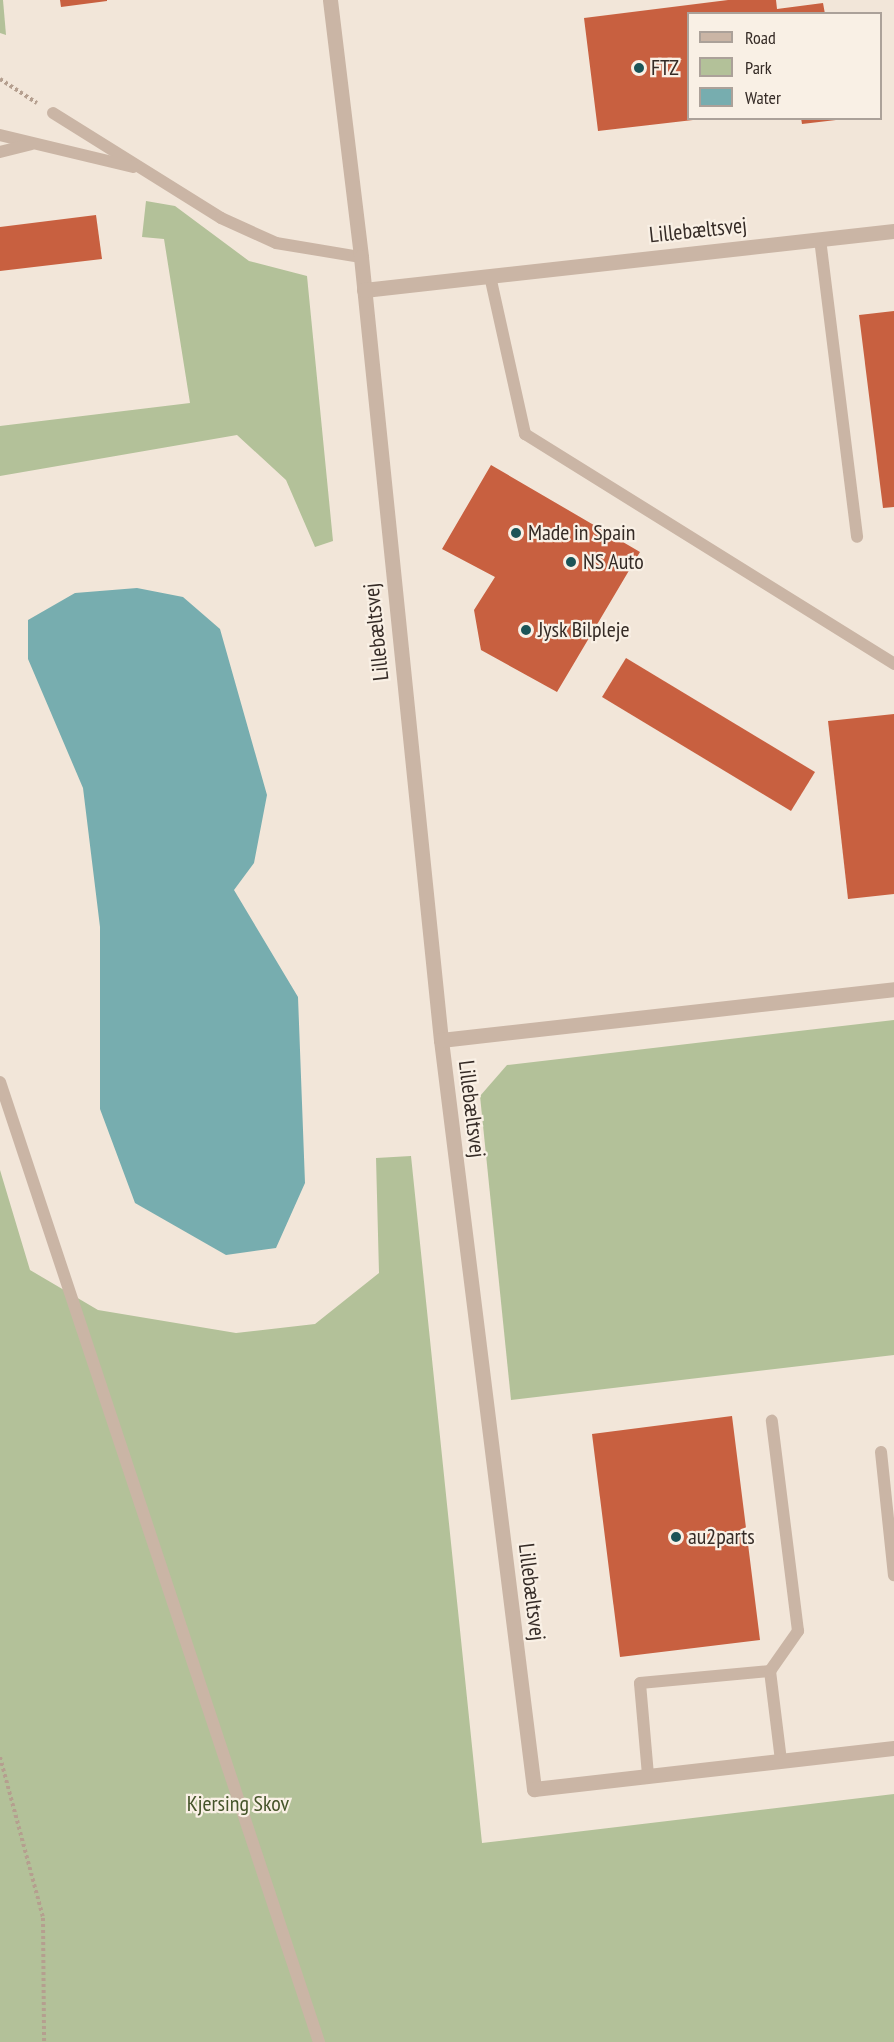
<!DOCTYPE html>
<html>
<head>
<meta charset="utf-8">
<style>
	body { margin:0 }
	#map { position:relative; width:894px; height:2042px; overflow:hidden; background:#f2e6d9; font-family:"PT Sans Narrow",sans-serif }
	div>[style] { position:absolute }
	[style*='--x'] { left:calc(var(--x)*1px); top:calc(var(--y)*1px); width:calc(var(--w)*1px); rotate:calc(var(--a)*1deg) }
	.green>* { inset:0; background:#b3c199 }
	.water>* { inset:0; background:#77adaf }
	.building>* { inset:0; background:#c86040 }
	.path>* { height:4px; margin-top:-2px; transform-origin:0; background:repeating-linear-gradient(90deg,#b59f8f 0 3px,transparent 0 6px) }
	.lane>* { height:12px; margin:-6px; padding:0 6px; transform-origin:6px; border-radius:6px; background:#cab5a5 }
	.street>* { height:15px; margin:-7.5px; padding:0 7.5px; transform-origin:7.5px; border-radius:7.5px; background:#cab5a5 }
	.dots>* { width:16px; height:16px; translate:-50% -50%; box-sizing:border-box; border:3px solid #f9f0e5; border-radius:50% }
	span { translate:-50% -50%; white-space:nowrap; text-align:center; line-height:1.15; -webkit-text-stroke:4.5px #f9f0e5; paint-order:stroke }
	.poi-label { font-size:22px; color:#352b26 }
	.left { translate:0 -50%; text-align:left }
	.street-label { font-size:22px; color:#352b26 }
	.park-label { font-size:22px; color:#45542a }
	.legend { position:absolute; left:687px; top:12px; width:195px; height:108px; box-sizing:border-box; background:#f9f0e5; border:2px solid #aba199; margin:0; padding:8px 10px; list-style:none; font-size:18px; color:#352b26 }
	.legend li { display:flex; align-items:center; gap:12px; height:30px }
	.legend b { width:30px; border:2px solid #aba199 }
</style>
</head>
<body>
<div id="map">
	<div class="green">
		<div style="clip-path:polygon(0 0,3px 0,6px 35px,0 33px)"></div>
		<div style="clip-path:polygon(146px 201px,175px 206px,249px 261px,307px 276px,333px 541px,315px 547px,286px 480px,237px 435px,0 476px,0 426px,190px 403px,164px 239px,142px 237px)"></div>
		<div style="clip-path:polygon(894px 1020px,894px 1355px,511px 1400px,480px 1096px,507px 1065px)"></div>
		<div style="clip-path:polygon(411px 1156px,482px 1843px,894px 1794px,894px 2042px,0 2042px,0 1170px,30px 1270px,98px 1310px,236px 1333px,315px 1324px,379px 1273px,376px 1158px)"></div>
	</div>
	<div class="water">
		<div style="clip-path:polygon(137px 588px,183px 597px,220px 629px,267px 795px,254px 863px,234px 890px,298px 997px,305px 1183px,276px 1248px,226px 1255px,135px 1203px,100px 1109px,100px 927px,83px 788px,28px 659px,28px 620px,75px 593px)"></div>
	</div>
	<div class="building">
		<div style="clip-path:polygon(60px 0,107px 0,107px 1px,61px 7px)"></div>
		<div style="clip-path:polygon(728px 0,776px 0,777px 9px,823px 3px,825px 14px,688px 14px,688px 118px,693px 120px,598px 131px,584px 18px)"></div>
		<div style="clip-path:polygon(801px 118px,836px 118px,836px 120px,802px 124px)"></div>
		<div style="clip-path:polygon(96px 215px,102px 259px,0 271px,0 227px)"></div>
		<div style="clip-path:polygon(894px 311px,894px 507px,883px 508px,859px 315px)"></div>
		<div style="clip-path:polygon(491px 465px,640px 552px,557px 692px,481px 650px,474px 610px,495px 577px,442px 549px)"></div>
		<div style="clip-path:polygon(626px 658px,815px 772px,791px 811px,602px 697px)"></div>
		<div style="clip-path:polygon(894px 714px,894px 894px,848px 899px,828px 721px)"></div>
		<div style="clip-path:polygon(732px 1416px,760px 1640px,620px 1657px,592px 1434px)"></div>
	</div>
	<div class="path">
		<div style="--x:0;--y:79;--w:44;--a:33"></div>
		<div style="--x:0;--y:1757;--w:167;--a:75"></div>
		<div style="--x:43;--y:1918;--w:124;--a:89.5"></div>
	</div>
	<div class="lane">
		<div style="--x:53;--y:113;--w:198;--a:32"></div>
		<div style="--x:221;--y:218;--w:60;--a:24.4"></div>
		<div style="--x:276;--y:243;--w:86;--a:9.4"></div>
		<div style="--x:0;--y:135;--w:137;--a:13.5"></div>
		<div style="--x:0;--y:152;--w:32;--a:-14"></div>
		<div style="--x:820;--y:239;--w:300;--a:82.9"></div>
		<div style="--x:490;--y:276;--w:162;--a:77.5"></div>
		<div style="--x:525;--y:434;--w:435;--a:31.9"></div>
		<div style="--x:0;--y:1082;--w:1012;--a:71.62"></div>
		<div style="--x:881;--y:1452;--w:124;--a:84"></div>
		<div style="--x:770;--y:1671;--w:91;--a:83"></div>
		<div style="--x:648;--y:1775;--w:92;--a:-95"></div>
		<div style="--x:640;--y:1683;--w:131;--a:-5.3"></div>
		<div style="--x:770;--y:1671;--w:49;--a:-55"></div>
		<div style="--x:798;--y:1631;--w:212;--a:-97.1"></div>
	</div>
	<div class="street">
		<div style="--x:330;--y:0;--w:259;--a:83.1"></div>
		<div style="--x:361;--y:257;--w:787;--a:84.17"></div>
		<div style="--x:441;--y:1040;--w:755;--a:82.92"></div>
		<div style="--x:534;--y:1789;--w:362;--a:-6.5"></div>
		<div style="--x:364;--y:290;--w:533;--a:-6.35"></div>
		<div style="--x:441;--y:1040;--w:456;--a:-6.4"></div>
	</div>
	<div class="dots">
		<div style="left:639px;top:68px;background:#1b5457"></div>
		<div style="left:516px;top:533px;background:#1b5457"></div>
		<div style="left:571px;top:562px;background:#1b5457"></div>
		<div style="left:526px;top:630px;background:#1b5457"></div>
		<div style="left:676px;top:1537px;background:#1b5457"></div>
	</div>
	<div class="poi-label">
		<span class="left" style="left:651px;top:68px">FTZ</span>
		<span class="left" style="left:528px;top:533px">Made in Spain</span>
		<span class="left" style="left:583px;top:562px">NS Auto</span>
		<span class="left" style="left:538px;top:630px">Jysk Bilpleje</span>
		<span class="left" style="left:688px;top:1537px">au2parts</span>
	</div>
	<div class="street-label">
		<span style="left:698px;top:230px;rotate:-6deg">Lillebæltsvej</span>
		<span style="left:376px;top:632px;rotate:-96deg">Lillebæltsvej</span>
		<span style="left:472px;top:1109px;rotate:83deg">Lillebæltsvej</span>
		<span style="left:532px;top:1592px;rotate:83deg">Lillebæltsvej</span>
	</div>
	<div class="park-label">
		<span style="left:238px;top:1804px">Kjersing Skov</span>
	</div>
	<ul class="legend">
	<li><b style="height:8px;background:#cab5a5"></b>Road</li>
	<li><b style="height:16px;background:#b3c199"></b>Park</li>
	<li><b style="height:16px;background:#77adaf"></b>Water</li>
	</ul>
</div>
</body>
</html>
